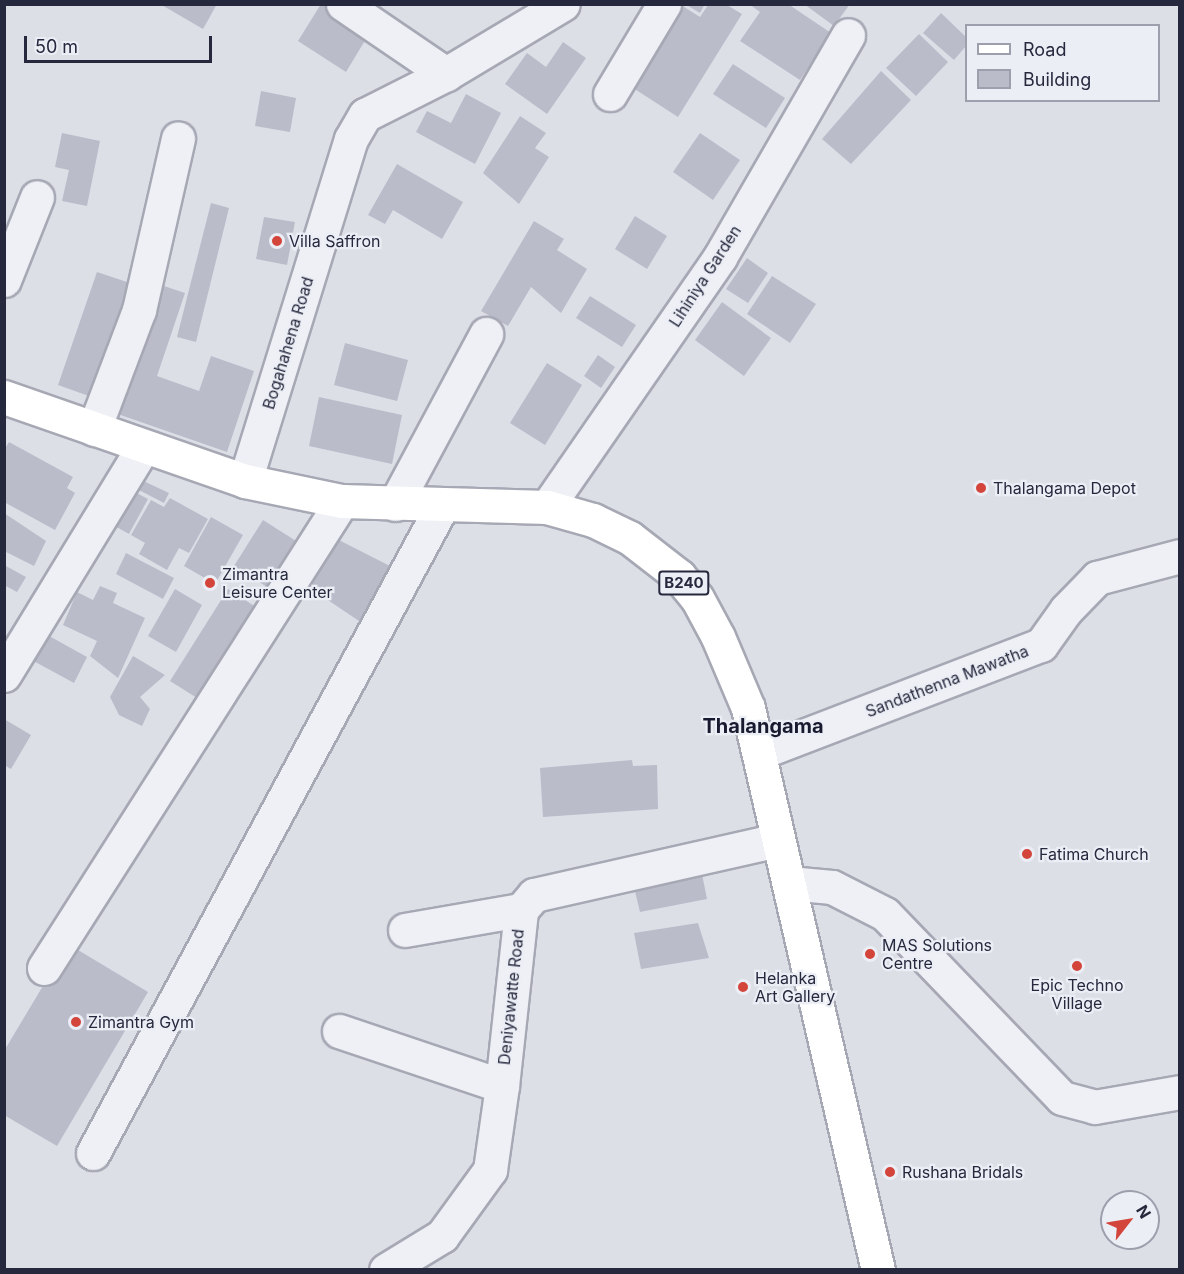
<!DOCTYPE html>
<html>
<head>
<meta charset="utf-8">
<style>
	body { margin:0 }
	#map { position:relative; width:1184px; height:1274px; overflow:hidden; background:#dddfe7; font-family:Inter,sans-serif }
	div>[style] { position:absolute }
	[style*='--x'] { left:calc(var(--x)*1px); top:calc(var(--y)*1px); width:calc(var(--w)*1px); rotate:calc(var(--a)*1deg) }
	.building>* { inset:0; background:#babcca }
	.roads { filter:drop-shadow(2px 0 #a6a8b4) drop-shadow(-2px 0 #a6a8b4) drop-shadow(0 2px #a6a8b4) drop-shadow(0 -2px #a6a8b4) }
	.minor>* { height:33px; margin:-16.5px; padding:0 16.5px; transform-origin:16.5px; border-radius:16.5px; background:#eff0f6 }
	.major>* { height:33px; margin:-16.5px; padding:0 16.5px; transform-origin:16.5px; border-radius:16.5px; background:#fff }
	.dots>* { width:16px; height:16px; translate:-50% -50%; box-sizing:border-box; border:3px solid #eceef5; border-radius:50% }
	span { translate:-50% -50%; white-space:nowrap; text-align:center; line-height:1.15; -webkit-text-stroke:4.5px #eceef5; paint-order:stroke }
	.shield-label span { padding:2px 4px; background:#eceef5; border:2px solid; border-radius:4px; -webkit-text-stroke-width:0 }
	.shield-label { font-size:15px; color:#26293e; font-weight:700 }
	.poi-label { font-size:16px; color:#26293e }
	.left { translate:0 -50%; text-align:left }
	.street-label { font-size:16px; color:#26293e }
	.quarter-label { font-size:20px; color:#181b2f; font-weight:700 }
	.frame { position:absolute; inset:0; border:6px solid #26293e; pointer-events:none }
	.legend { position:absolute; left:965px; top:24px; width:195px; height:78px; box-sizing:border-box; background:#eceef5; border:2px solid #9d9fac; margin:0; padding:8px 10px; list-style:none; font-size:18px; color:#26293e }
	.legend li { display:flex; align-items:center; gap:12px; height:30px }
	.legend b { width:30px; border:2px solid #9d9fac }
	.north { position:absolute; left:1100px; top:1190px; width:60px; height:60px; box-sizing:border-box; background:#eceef5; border:2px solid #9d9fac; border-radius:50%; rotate:59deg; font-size:16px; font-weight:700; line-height:24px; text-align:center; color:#26293e }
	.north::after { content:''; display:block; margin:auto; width:21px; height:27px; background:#d3443b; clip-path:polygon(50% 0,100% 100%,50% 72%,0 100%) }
	.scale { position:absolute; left:24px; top:36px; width:188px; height:27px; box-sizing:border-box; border:3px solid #26293e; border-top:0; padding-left:8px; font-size:18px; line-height:21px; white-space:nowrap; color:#26293e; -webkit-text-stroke:4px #eceef5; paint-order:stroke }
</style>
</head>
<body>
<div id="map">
	<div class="building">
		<div style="clip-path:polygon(160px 4px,217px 4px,203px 29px)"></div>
		<div style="clip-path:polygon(321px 4px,334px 4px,372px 29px,346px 72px,298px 41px)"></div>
		<div style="clip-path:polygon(685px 4px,705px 4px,700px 13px)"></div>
		<div style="clip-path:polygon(749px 4px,788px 4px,831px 33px,800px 80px,740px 41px,760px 12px)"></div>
		<div style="clip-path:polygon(804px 4px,850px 4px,834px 26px)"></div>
		<div style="clip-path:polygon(681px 5px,700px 17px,708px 5px,727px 5px,742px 14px,678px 117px,630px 86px)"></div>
		<div style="clip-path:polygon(941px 13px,966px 37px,966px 46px,954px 60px,923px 33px)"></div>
		<div style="clip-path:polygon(919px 34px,948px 62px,916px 96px,886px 68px)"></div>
		<div style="clip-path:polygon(563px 42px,586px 58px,547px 114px,505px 84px,527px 53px,546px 67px)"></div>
		<div style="clip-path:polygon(733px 64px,785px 98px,766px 128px,713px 94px)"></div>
		<div style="clip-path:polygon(881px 71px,911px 100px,851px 164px,822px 139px)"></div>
		<div style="clip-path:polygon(261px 91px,296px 98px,290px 132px,255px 126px)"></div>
		<div style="clip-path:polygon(466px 94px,501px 113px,475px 164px,416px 132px,427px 111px,451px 123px)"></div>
		<div style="clip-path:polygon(520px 116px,546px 133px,535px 148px,549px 157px,519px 204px,483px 173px)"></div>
		<div style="clip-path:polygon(62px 133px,100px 141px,87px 206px,62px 201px,69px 170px,55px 167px)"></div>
		<div style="clip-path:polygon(700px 133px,740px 160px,713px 200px,673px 172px)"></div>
		<div style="clip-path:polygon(397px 164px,463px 202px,442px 239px,393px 210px,385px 224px,368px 215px)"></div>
		<div style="clip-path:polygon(211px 203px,229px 208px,196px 342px,177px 337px)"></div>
		<div style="clip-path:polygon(635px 216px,667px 236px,647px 269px,615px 249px)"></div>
		<div style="clip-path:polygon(264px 217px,295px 222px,287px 265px,256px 259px)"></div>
		<div style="clip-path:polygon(534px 221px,564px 239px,557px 250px,587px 269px,561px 313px,531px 287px,508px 326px,481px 311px)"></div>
		<div style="clip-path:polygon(747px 258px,768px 273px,748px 303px,726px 289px)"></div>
		<div style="clip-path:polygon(97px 272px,139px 286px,100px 400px,58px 385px)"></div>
		<div style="clip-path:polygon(772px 276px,816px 304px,790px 343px,747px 314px)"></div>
		<div style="clip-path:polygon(152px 282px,185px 293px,157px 376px,199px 391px,211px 356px,254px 371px,227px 452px,109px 411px)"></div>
		<div style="clip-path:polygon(590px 296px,636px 325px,622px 347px,576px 318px)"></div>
		<div style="clip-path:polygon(722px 302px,771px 338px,744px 376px,695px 340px)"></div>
		<div style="clip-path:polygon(345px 343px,408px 360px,397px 401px,334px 385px)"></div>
		<div style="clip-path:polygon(598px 355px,615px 367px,601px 388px,584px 376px)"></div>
		<div style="clip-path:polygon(547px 363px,582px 385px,545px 445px,510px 423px)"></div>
		<div style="clip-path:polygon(319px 397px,402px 415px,392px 464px,309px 446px)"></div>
		<div style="clip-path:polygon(9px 442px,73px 477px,67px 488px,75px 493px,55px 530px,4px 502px,4px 450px)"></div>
		<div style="clip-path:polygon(137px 478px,169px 493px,164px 503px,133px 487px)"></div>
		<div style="clip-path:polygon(131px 490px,148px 499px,129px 534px,113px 525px)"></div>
		<div style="clip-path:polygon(170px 498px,208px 519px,189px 553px,179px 548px,167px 570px,139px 554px,145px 543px,131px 535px,151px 500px,164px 507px)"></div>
		<div style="clip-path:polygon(4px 513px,46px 541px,34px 566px,4px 551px)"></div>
		<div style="clip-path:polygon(211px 517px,243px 535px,215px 584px,184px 566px)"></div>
		<div style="clip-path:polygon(263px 520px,304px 546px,275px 592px,234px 566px)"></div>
		<div style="clip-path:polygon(331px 536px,390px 566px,362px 623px,307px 586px)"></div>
		<div style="clip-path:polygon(126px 553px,174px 578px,163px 599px,116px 574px)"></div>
		<div style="clip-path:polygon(4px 565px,26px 577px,17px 592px,4px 585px)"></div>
		<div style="clip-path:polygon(100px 586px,117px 593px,113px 603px,145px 618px,118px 678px,90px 656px,97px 641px,63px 625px,77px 592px,93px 600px)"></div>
		<div style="clip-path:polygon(175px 589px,202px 605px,176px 652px,148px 636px)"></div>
		<div style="clip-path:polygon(228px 589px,262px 611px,205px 703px,170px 681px)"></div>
		<div style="clip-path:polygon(42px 632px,87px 657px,74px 683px,28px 658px)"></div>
		<div style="clip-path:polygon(133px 656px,165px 675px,140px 697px,150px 709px,142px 726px,119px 715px,110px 697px)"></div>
		<div style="clip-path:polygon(4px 719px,31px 735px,11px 769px,4px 765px)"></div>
		<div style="clip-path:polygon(632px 760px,633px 766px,657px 765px,658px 809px,543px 817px,540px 768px)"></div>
		<div style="clip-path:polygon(702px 874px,707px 899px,640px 912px,633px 883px)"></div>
		<div style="clip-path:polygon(698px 923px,709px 958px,641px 969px,634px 933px)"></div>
		<div style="clip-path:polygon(68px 944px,148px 992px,57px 1146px,4px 1115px,4px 1051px)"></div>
	</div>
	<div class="roads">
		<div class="minor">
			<div style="--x:343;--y:4;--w:125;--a:34.2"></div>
			<div style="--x:610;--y:94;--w:105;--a:-59"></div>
			<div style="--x:4;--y:280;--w:89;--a:-68.3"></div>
			<div style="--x:94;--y:429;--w:127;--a:-69.3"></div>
			<div style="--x:139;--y:310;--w:176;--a:-77.2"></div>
			<div style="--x:245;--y:481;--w:358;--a:-72.8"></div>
			<div style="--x:351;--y:139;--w:28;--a:-60"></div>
			<div style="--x:365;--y:115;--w:91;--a:-26.8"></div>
			<div style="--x:446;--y:74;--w:136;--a:-30.9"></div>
			<div style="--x:395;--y:504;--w:193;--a:-61.8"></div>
			<div style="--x:547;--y:507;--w:304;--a:-55.3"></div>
			<div style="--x:720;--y:257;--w:256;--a:-60"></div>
			<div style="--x:4;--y:675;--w:267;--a:-58.6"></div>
			<div style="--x:759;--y:753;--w:302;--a:-21"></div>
			<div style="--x:1041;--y:645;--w:43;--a:-54.5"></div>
			<div style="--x:1066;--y:610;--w:45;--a:-45.9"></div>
			<div style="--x:1097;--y:578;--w:86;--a:-14.8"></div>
			<div style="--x:789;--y:883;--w:43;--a:5.3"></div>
			<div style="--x:832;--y:887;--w:59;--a:27"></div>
			<div style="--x:885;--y:914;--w:255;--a:46.1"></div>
			<div style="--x:1062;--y:1098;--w:34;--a:15"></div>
			<div style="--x:1095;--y:1107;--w:86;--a:-10"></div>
			<div style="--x:405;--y:930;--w:118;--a:-9.8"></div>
			<div style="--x:44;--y:968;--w:554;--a:-57.46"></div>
			<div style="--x:339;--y:1031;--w:172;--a:18.6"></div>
			<div style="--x:93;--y:1153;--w:735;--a:-61.66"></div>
			<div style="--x:386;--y:1270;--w:66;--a:-31.3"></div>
			<div style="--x:442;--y:1236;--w:82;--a:-54"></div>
			<div style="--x:490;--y:1170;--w:85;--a:-81.9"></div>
			<div style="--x:502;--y:1086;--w:177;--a:-83.8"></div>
			<div style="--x:521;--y:910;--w:20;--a:-49"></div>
			<div style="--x:534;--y:895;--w:250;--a:-12.7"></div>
		</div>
		<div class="major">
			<div style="--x:4;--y:397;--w:255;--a:19.2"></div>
			<div style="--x:245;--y:481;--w:99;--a:11.7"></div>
			<div style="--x:342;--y:501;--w:205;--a:1.7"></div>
			<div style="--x:547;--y:507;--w:48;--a:15.8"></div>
			<div style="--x:593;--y:520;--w:41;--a:25.9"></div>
			<div style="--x:630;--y:538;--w:62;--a:37.8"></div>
			<div style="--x:679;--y:576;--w:28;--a:51"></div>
			<div style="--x:697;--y:598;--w:44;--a:61.7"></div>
			<div style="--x:718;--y:637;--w:77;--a:67.1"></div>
			<div style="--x:748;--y:708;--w:577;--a:76.98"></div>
		</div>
	</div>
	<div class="dots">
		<div style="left:277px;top:241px;background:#d3443b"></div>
		<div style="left:981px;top:488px;background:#d3443b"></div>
		<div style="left:210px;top:583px;background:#d3443b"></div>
		<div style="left:1027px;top:854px;background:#d3443b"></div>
		<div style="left:870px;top:954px;background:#d3443b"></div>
		<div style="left:1077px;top:966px;background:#d3443b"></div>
		<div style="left:743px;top:987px;background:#d3443b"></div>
		<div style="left:76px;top:1022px;background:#d3443b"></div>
		<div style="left:890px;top:1172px;background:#d3443b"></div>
	</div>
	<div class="shield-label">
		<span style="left:684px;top:583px">B240</span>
	</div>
	<div class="poi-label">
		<span class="left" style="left:289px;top:241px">Villa Saffron</span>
		<span class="left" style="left:993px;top:488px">Thalangama Depot</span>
		<span class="left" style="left:222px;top:583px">Zimantra<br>Leisure Center</span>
		<span class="left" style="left:1039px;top:854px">Fatima Church</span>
		<span class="left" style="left:882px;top:954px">MAS Solutions<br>Centre</span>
		<span class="left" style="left:755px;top:987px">Helanka<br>Art Gallery</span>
		<span style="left:1077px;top:994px">Epic Techno<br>Village</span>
		<span class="left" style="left:88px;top:1022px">Zimantra Gym</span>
		<span class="left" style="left:902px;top:1172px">Rushana Bridals</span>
	</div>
	<div class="street-label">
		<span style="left:705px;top:276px;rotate:-57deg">Lihiniya Garden</span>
		<span style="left:288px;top:343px;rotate:-73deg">Bogahahena Road</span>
		<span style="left:947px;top:681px;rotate:-21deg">Sandathenna Mawatha</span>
		<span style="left:511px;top:997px;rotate:-84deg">Deniyawatte Road</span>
	</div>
	<div class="quarter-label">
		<span style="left:763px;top:726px">Thalangama</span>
	</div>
	<div class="frame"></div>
	<ul class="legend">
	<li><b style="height:8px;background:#fff"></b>Road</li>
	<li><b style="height:16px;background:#babcca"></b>Building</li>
	</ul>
	<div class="north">N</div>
	<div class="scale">50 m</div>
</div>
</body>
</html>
